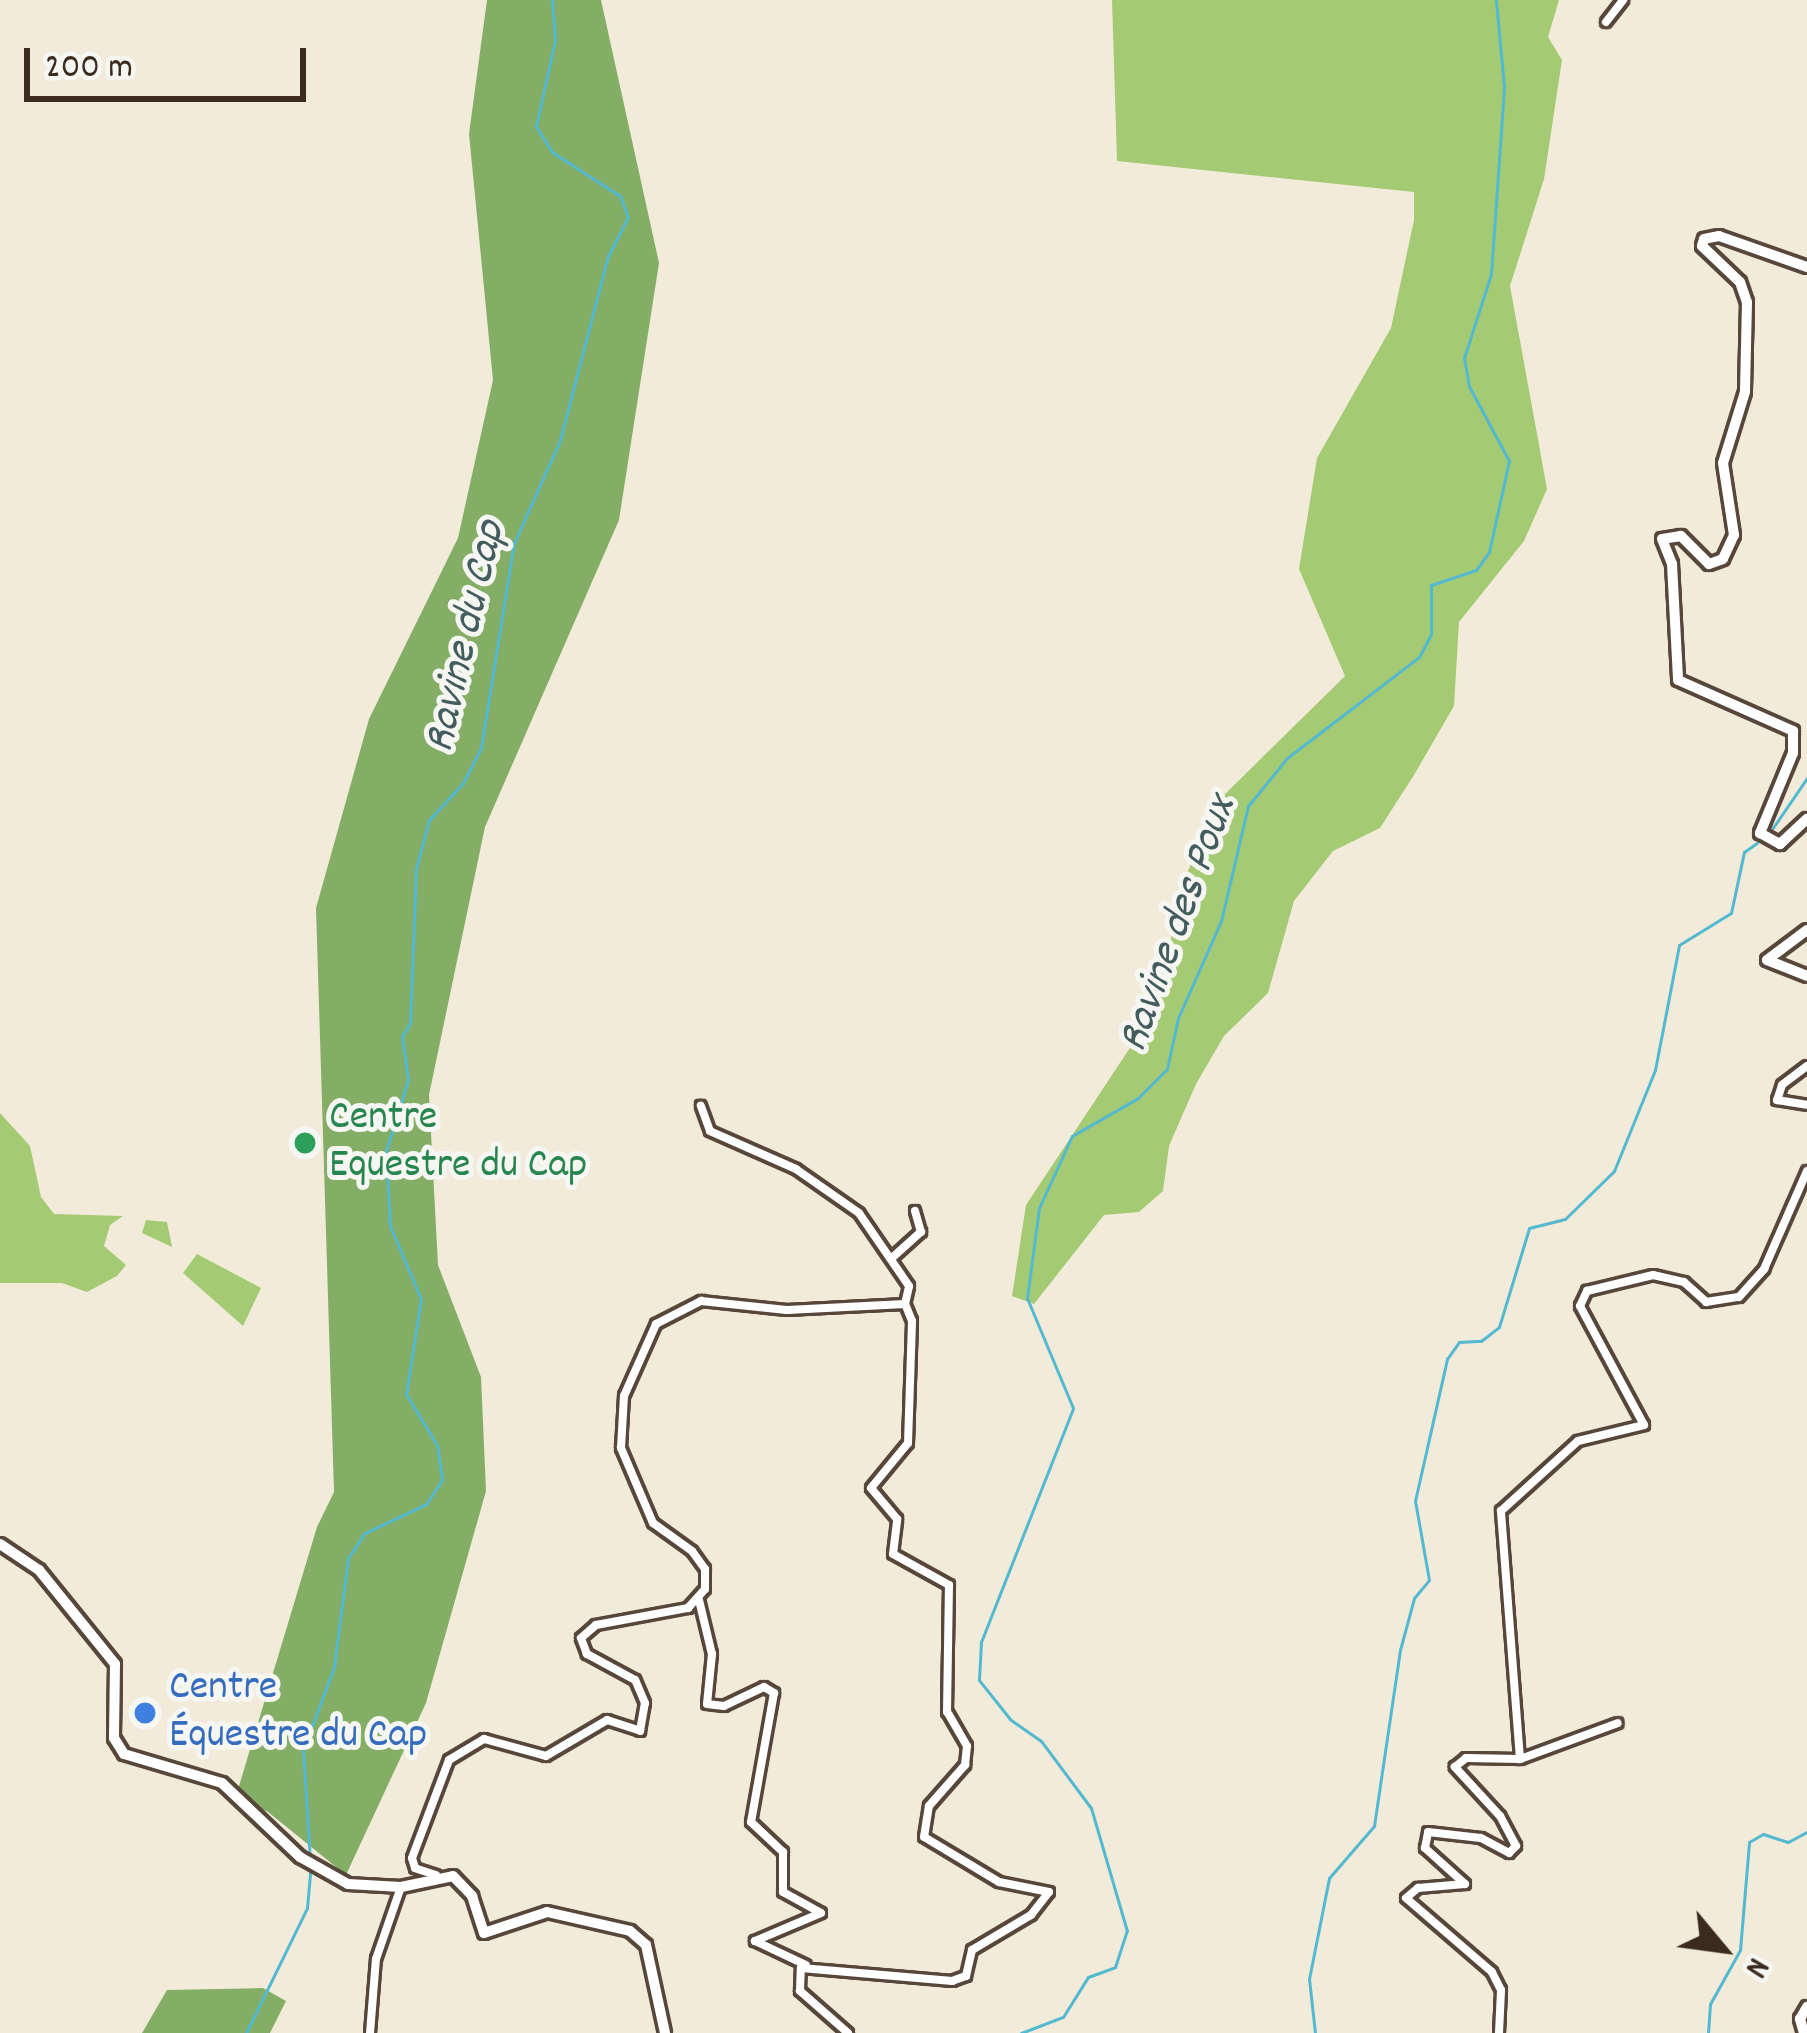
<!DOCTYPE html>
<html>
<head>
<meta charset="utf-8">
<style>
	body { margin:0 }
	#map { position:relative; width:1807px; height:2033px; overflow:hidden; background:#f3ebda; font-family:Dekko,sans-serif }
	div>[style] { position:absolute }
	[style*='--x'] { left:calc(var(--x)*1px); top:calc(var(--y)*1px); width:calc(var(--w)*1px); rotate:calc(var(--a)*1deg) }
	.green>* { inset:0; background:#a5ca74 }
	.forest>* { inset:0; background:#84ae66 }
	.stream>* { height:3px; margin:-1.5px; padding:0 1.5px; transform-origin:1.5px; border-radius:1.5px; background:#52b9d1 }
	.roads { filter:drop-shadow(3px 0 #57473a) drop-shadow(-3px 0 #57473a) drop-shadow(0 3px #57473a) drop-shadow(0 -3px #57473a) }
	.street>* { height:8px; margin:-4px; padding:0 4px; transform-origin:4px; border-radius:4px; background:#fff }
	.secondary>* { height:10px; margin:-5px; padding:0 5px; transform-origin:5px; border-radius:5px; background:#fff }
	.dots>* { width:33px; height:33px; translate:-50% -50%; box-sizing:border-box; border:6px solid #f6f6f2; border-radius:50% }
	span { translate:-50% -50%; white-space:nowrap; text-align:center; line-height:1.15; -webkit-text-stroke:10px #f6f6f2; paint-order:stroke }
	.leisure-label { font-size:42px; color:#27864d }
	.left { translate:0 -50%; text-align:left }
	.shop-label { font-size:42px; color:#366cbe }
	.water-label { font-size:45px; color:#435c5d; font-style:italic }
	.north { position:absolute; left:1663px; top:1889px; width:120px; height:120px; -webkit-text-stroke:9px #f6f6f2; paint-order:stroke; rotate:119deg; font-size:33px; font-weight:700; line-height:48px; text-align:center; color:#3b2a1e }
	.north::after { content:''; display:block; margin:auto; width:42px; height:54px; background:#3b2a1e; clip-path:polygon(50% 0,100% 100%,50% 72%,0 100%) }
	.scale { position:absolute; left:24px; top:48px; width:282px; height:54px; box-sizing:border-box; border:6px solid #3b2a1e; border-top:0; padding-left:15px; font-size:36px; line-height:42px; white-space:nowrap; color:#3b2a1e; -webkit-text-stroke:9px #f6f6f2; paint-order:stroke }
</style>
</head>
<body>
<div id="map">
	<div class="green">
		<div style="clip-path:polygon(1112px 0,1559px 0,1548px 37px,1562px 60px,1544px 179px,1510px 286px,1547px 489px,1524px 541px,1459px 622px,1454px 706px,1414px 775px,1380px 828px,1333px 851px,1294px 901px,1268px 993px,1224px 1036px,1196px 1084px,1169px 1146px,1163px 1191px,1139px 1212px,1104px 1215px,1034px 1304px,1012px 1296px,1026px 1205px,1151px 1016px,1188px 871px,1216px 803px,1345px 676px,1299px 569px,1317px 458px,1391px 328px,1414px 220px,1414px 192px,1117px 161px)"></div>
		<div style="clip-path:polygon(0 1113px,30px 1146px,41px 1197px,54px 1214px,123px 1216px,110px 1225px,104px 1246px,126px 1265px,117px 1276px,87px 1292px,62px 1283px,0 1283px)"></div>
		<div style="clip-path:polygon(146px 1220px,167px 1222px,172px 1247px,142px 1233px)"></div>
		<div style="clip-path:polygon(197px 1254px,261px 1288px,243px 1326px,183px 1273px)"></div>
	</div>
	<div class="forest">
		<div style="clip-path:polygon(487px 0,601px 0,659px 263px,619px 520px,485px 827px,429px 1095px,438px 1265px,481px 1377px,486px 1491px,426px 1703px,346px 1875px,268px 1812px,236px 1796px,317px 1527px,334px 1492px,316px 908px,369px 719px,458px 538px,493px 380px,469px 134px)"></div>
		<div style="clip-path:polygon(263px 1988px,286px 2001px,270px 2033px,142px 2033px,167px 1990px)"></div>
	</div>
	<div class="stream">
		<div style="--x:1770;--y:832;--w:65;--a:-55.6"></div>
		<div style="--x:310;--y:1860;--w:110;--a:-93.6"></div>
		<div style="--x:303;--y:1750;--w:89;--a:-69.5"></div>
		<div style="--x:334;--y:1667;--w:110;--a:-82.7"></div>
		<div style="--x:348;--y:1558;--w:30;--a:-56"></div>
		<div style="--x:365;--y:1533;--w:68;--a:-25.4"></div>
		<div style="--x:426;--y:1504;--w:29;--a:-56"></div>
		<div style="--x:442;--y:1480;--w:35;--a:-98"></div>
		<div style="--x:437;--y:1445;--w:60;--a:-121.3"></div>
		<div style="--x:406;--y:1394;--w:96;--a:-81"></div>
		<div style="--x:421;--y:1299;--w:79;--a:-113"></div>
		<div style="--x:390;--y:1226;--w:75;--a:-93.1"></div>
		<div style="--x:386;--y:1151;--w:74;--a:-72.8"></div>
		<div style="--x:408;--y:1080;--w:44;--a:-97.8"></div>
		<div style="--x:402;--y:1036;--w:15;--a:-58"></div>
		<div style="--x:410;--y:1023;--w:154;--a:-87.8"></div>
		<div style="--x:416;--y:869;--w:51;--a:-75.1"></div>
		<div style="--x:429;--y:820;--w:50;--a:-47.4"></div>
		<div style="--x:463;--y:783;--w:39;--a:-63"></div>
		<div style="--x:481;--y:748;--w:208;--a:-80.9"></div>
		<div style="--x:514;--y:543;--w:113;--a:-65.9"></div>
		<div style="--x:560;--y:440;--w:190;--a:-75.4"></div>
		<div style="--x:608;--y:256;--w:44;--a:-62.9"></div>
		<div style="--x:628;--y:217;--w:22;--a:-111"></div>
		<div style="--x:620;--y:196;--w:81;--a:-147.1"></div>
		<div style="--x:552;--y:152;--w:31;--a:-122"></div>
		<div style="--x:536;--y:126;--w:88;--a:-77.5"></div>
		<div style="--x:555;--y:40;--w:40;--a:-94.3"></div>
		<div style="--x:246;--y:2033;--w:139;--a:-64"></div>
		<div style="--x:307;--y:1908;--w:38;--a:-85"></div>
		<div style="--x:1021;--y:2033;--w:45;--a:-20.9"></div>
		<div style="--x:1063;--y:2017;--w:47;--a:-58"></div>
		<div style="--x:1088;--y:1977;--w:29;--a:-20"></div>
		<div style="--x:1115;--y:1967;--w:38;--a:-72"></div>
		<div style="--x:1127;--y:1931;--w:128;--a:-106.3"></div>
		<div style="--x:1091;--y:1808;--w:84;--a:-126.7"></div>
		<div style="--x:1041;--y:1741;--w:38;--a:-145"></div>
		<div style="--x:1010;--y:1719;--w:50;--a:-128.5"></div>
		<div style="--x:979;--y:1680;--w:38;--a:-87"></div>
		<div style="--x:981;--y:1642;--w:251;--a:-68.5"></div>
		<div style="--x:1073;--y:1408;--w:119;--a:-112.7"></div>
		<div style="--x:1027;--y:1298;--w:91;--a:-82.4"></div>
		<div style="--x:1039;--y:1208;--w:79;--a:-65.4"></div>
		<div style="--x:1072;--y:1136;--w:76;--a:-29.9"></div>
		<div style="--x:1138;--y:1098;--w:41;--a:-45"></div>
		<div style="--x:1167;--y:1069;--w:52;--a:-77.8"></div>
		<div style="--x:1178;--y:1018;--w:106;--a:-66.1"></div>
		<div style="--x:1221;--y:921;--w:118;--a:-76.8"></div>
		<div style="--x:1248;--y:806;--w:62;--a:-50.9"></div>
		<div style="--x:1287;--y:758;--w:166;--a:-37.4"></div>
		<div style="--x:1419;--y:657;--w:26;--a:-62"></div>
		<div style="--x:1431;--y:634;--w:49;--a:-90"></div>
		<div style="--x:1431;--y:585;--w:47;--a:-18.4"></div>
		<div style="--x:1476;--y:570;--w:22;--a:-54"></div>
		<div style="--x:1489;--y:552;--w:93;--a:-77.6"></div>
		<div style="--x:1509;--y:461;--w:85;--a:-118.1"></div>
		<div style="--x:1469;--y:386;--w:28;--a:-100"></div>
		<div style="--x:1464;--y:358;--w:88;--a:-72.2"></div>
		<div style="--x:1491;--y:274;--w:187;--a:-86"></div>
		<div style="--x:1504;--y:87;--w:87;--a:-95.3"></div>
		<div style="--x:1315;--y:2033;--w:54;--a:-96.3"></div>
		<div style="--x:1309;--y:1979;--w:103;--a:-78.8"></div>
		<div style="--x:1329;--y:1878;--w:69;--a:-49.1"></div>
		<div style="--x:1374;--y:1826;--w:178;--a:-81.6"></div>
		<div style="--x:1400;--y:1650;--w:54;--a:-74.9"></div>
		<div style="--x:1414;--y:1598;--w:23;--a:-50"></div>
		<div style="--x:1429;--y:1580;--w:80;--a:-100"></div>
		<div style="--x:1415;--y:1501;--w:146;--a:-77.3"></div>
		<div style="--x:1447;--y:1359;--w:21;--a:-55"></div>
		<div style="--x:1459;--y:1342;--w:22;--a:-3"></div>
		<div style="--x:1481;--y:1341;--w:23;--a:-38"></div>
		<div style="--x:1499;--y:1327;--w:103;--a:-73.1"></div>
		<div style="--x:1529;--y:1228;--w:37;--a:-14"></div>
		<div style="--x:1565;--y:1219;--w:69;--a:-44.4"></div>
		<div style="--x:1614;--y:1171;--w:109;--a:-67.9"></div>
		<div style="--x:1655;--y:1070;--w:127;--a:-79.1"></div>
		<div style="--x:1679;--y:945;--w:61;--a:-31.6"></div>
		<div style="--x:1731;--y:913;--w:62;--a:-78"></div>
		<div style="--x:1744;--y:852;--w:16;--a:-35"></div>
		<div style="--x:1708;--y:2033;--w:29;--a:-86"></div>
		<div style="--x:1710;--y:2004;--w:62;--a:-60.9"></div>
		<div style="--x:1740;--y:1950;--w:108;--a:-85.2"></div>
		<div style="--x:1749;--y:1842;--w:16;--a:-30"></div>
		<div style="--x:1763;--y:1834;--w:26;--a:18"></div>
		<div style="--x:1788;--y:1842;--w:21;--a:-28"></div>
	</div>
	<div class="roads">
		<div class="street">
			<div style="--x:1606;--y:22;--w:28;--a:-52"></div>
			<div style="--x:1807;--y:1066;--w:31;--a:143"></div>
			<div style="--x:1782;--y:1085;--w:16;--a:108"></div>
			<div style="--x:1777;--y:1100;--w:30;--a:9"></div>
			<div style="--x:893;--y:1257;--w:38;--a:-42"></div>
			<div style="--x:921;--y:1232;--w:22;--a:-106"></div>
			<div style="--x:699;--y:1600;--w:56;--a:76.5"></div>
			<div style="--x:712;--y:1654;--w:50;--a:95.7"></div>
			<div style="--x:707;--y:1704;--w:17;--a:7"></div>
			<div style="--x:724;--y:1706;--w:44;--a:-25.4"></div>
			<div style="--x:764;--y:1687;--w:12;--a:31"></div>
			<div style="--x:774;--y:1693;--w:131;--a:100.1"></div>
			<div style="--x:751;--y:1822;--w:44;--a:43.2"></div>
			<div style="--x:783;--y:1852;--w:40;--a:90"></div>
			<div style="--x:783;--y:1892;--w:43;--a:28.9"></div>
			<div style="--x:821;--y:1913;--w:72;--a:157"></div>
			<div style="--x:755;--y:1941;--w:56;--a:25.2"></div>
			<div style="--x:1520;--y:1759;--w:104;--a:-20.2"></div>
			<div style="--x:436;--y:1875;--w:22;--a:-162"></div>
			<div style="--x:415;--y:1868;--w:10;--a:-107"></div>
			<div style="--x:412;--y:1858;--w:105;--a:-69.3"></div>
			<div style="--x:449;--y:1760;--w:41;--a:-31"></div>
			<div style="--x:484;--y:1739;--w:64;--a:15.3"></div>
			<div style="--x:546;--y:1756;--w:71;--a:-30.5"></div>
			<div style="--x:607;--y:1720;--w:35;--a:18"></div>
			<div style="--x:640;--y:1731;--w:28;--a:-80"></div>
			<div style="--x:645;--y:1703;--w:25;--a:-113"></div>
			<div style="--x:635;--y:1680;--w:55;--a:-151.6"></div>
			<div style="--x:587;--y:1654;--w:17;--a:-111"></div>
			<div style="--x:581;--y:1638;--w:20;--a:-41"></div>
			<div style="--x:596;--y:1625;--w:94;--a:-10.5"></div>
			<div style="--x:688;--y:1608;--w:25;--a:-48"></div>
			<div style="--x:705;--y:1589;--w:20;--a:-90"></div>
			<div style="--x:705;--y:1569;--w:22;--a:-126"></div>
			<div style="--x:692;--y:1551;--w:48;--a:-144.3"></div>
			<div style="--x:653;--y:1523;--w:82;--a:-113.1"></div>
			<div style="--x:621;--y:1448;--w:52;--a:-86.7"></div>
			<div style="--x:624;--y:1396;--w:79;--a:-66"></div>
			<div style="--x:656;--y:1324;--w:51;--a:-27.1"></div>
			<div style="--x:701;--y:1301;--w:86;--a:6"></div>
			<div style="--x:787;--y:1310;--w:118;--a:-2.9"></div>
			<div style="--x:905;--y:1304;--w:18;--a:-77"></div>
			<div style="--x:909;--y:1286;--w:88;--a:-124.4"></div>
			<div style="--x:859;--y:1213;--w:77;--a:-145.1"></div>
			<div style="--x:796;--y:1169;--w:94;--a:-156.2"></div>
			<div style="--x:710;--y:1131;--w:27;--a:-110"></div>
			<div style="--x:370;--y:2033;--w:74;--a:-85.4"></div>
			<div style="--x:376;--y:1959;--w:76;--a:-70.9"></div>
			<div style="--x:848;--y:2033;--w:64;--a:-138.8"></div>
			<div style="--x:800;--y:1991;--w:23;--a:-88"></div>
			<div style="--x:801;--y:1968;--w:152;--a:4.9"></div>
			<div style="--x:952;--y:1981;--w:15;--a:-20"></div>
			<div style="--x:966;--y:1976;--w:27;--a:-77"></div>
			<div style="--x:972;--y:1950;--w:69;--a:-30.7"></div>
			<div style="--x:1031;--y:1915;--w:29;--a:-52"></div>
			<div style="--x:1049;--y:1892;--w:51;--a:-168.7"></div>
			<div style="--x:999;--y:1882;--w:87;--a:-149"></div>
			<div style="--x:924;--y:1837;--w:31;--a:-81"></div>
			<div style="--x:929;--y:1806;--w:55;--a:-48.7"></div>
			<div style="--x:965;--y:1765;--w:19;--a:-84"></div>
			<div style="--x:967;--y:1746;--w:39;--a:-120"></div>
			<div style="--x:947;--y:1712;--w:127;--a:-89.1"></div>
			<div style="--x:949;--y:1585;--w:64;--a:-151"></div>
			<div style="--x:893;--y:1554;--w:35;--a:-83"></div>
			<div style="--x:897;--y:1519;--w:40;--a:-130"></div>
			<div style="--x:871;--y:1488;--w:58;--a:-50.6"></div>
			<div style="--x:908;--y:1443;--w:122;--a:-88.1"></div>
			<div style="--x:912;--y:1321;--w:18;--a:-112"></div>
			<div style="--x:1499;--y:2033;--w:43;--a:-87.3"></div>
			<div style="--x:1501;--y:1990;--w:20;--a:-117"></div>
			<div style="--x:1492;--y:1972;--w:113;--a:-139.3"></div>
			<div style="--x:1406;--y:1898;--w:16;--a:-40"></div>
			<div style="--x:1418;--y:1888;--w:47;--a:-4.9"></div>
			<div style="--x:1465;--y:1884;--w:54;--a:-138"></div>
			<div style="--x:1425;--y:1848;--w:16;--a:-79"></div>
			<div style="--x:1428;--y:1832;--w:53;--a:6.5"></div>
			<div style="--x:1481;--y:1838;--w:32;--a:28"></div>
			<div style="--x:1509;--y:1853;--w:10;--a:-45"></div>
			<div style="--x:1516;--y:1846;--w:34;--a:-118"></div>
			<div style="--x:1500;--y:1816;--w:67;--a:-132.6"></div>
			<div style="--x:1455;--y:1767;--w:14;--a:-39"></div>
			<div style="--x:1466;--y:1758;--w:54;--a:1.1"></div>
			<div style="--x:1520;--y:1759;--w:249;--a:-94.4"></div>
			<div style="--x:1501;--y:1511;--w:104;--a:-42.3"></div>
			<div style="--x:1578;--y:1441;--w:68;--a:-13.6"></div>
			<div style="--x:1644;--y:1425;--w:135;--a:-118.3"></div>
			<div style="--x:1580;--y:1306;--w:17;--a:-65"></div>
			<div style="--x:1587;--y:1291;--w:68;--a:-13.6"></div>
			<div style="--x:1653;--y:1275;--w:32;--a:13"></div>
			<div style="--x:1684;--y:1282;--w:30;--a:42"></div>
			<div style="--x:1706;--y:1302;--w:33;--a:-9"></div>
			<div style="--x:1739;--y:1297;--w:38;--a:-48"></div>
			<div style="--x:1764;--y:1269;--w:107;--a:-66.3"></div>
		</div>
		<div class="secondary">
			<div style="--x:1807;--y:267;--w:93;--a:-160.6"></div>
			<div style="--x:1719;--y:236;--w:15;--a:169"></div>
			<div style="--x:1704;--y:239;--w:7;--a:106"></div>
			<div style="--x:1702;--y:246;--w:52;--a:43.5"></div>
			<div style="--x:1740;--y:282;--w:21;--a:71"></div>
			<div style="--x:1747;--y:302;--w:90;--a:91.3"></div>
			<div style="--x:1745;--y:392;--w:74;--a:107.2"></div>
			<div style="--x:1723;--y:463;--w:73;--a:81.3"></div>
			<div style="--x:1734;--y:535;--w:26;--a:115"></div>
			<div style="--x:1723;--y:559;--w:15;--a:160"></div>
			<div style="--x:1709;--y:564;--w:40;--a:-135"></div>
			<div style="--x:1681;--y:536;--w:19;--a:171"></div>
			<div style="--x:1662;--y:539;--w:27;--a:68"></div>
			<div style="--x:1672;--y:564;--w:116;--a:87"></div>
			<div style="--x:1678;--y:680;--w:126;--a:23.9"></div>
			<div style="--x:1793;--y:731;--w:22;--a:90"></div>
			<div style="--x:1793;--y:753;--w:87;--a:112.4"></div>
			<div style="--x:1760;--y:833;--w:23;--a:29"></div>
			<div style="--x:1780;--y:844;--w:37;--a:-43"></div>
			<div style="--x:1807;--y:930;--w:50;--a:143.1"></div>
			<div style="--x:1767;--y:960;--w:43;--a:21.8"></div>
			<div style="--x:0;--y:1544;--w:47;--a:33.7"></div>
			<div style="--x:39;--y:1570;--w:121;--a:51"></div>
			<div style="--x:115;--y:1664;--w:74;--a:90.8"></div>
			<div style="--x:114;--y:1738;--w:19;--a:58"></div>
			<div style="--x:124;--y:1754;--w:102;--a:16.5"></div>
			<div style="--x:222;--y:1783;--w:108;--a:43.5"></div>
			<div style="--x:300;--y:1857;--w:55;--a:29.4"></div>
			<div style="--x:348;--y:1884;--w:53;--a:3.2"></div>
			<div style="--x:401;--y:1887;--w:53;--a:-11.9"></div>
			<div style="--x:453;--y:1876;--w:28;--a:46"></div>
			<div style="--x:472;--y:1896;--w:39;--a:72"></div>
			<div style="--x:484;--y:1933;--w:66;--a:-18.4"></div>
			<div style="--x:547;--y:1912;--w:85;--a:12.9"></div>
			<div style="--x:630;--y:1931;--w:21;--a:41"></div>
			<div style="--x:646;--y:1945;--w:90;--a:77.8"></div>
			<div style="--x:1804;--y:2033;--w:15;--a:-106"></div>
			<div style="--x:1800;--y:2019;--w:14;--a:-60"></div>
		</div>
	</div>
	<div class="dots">
		<div style="left:305px;top:1143px;background:#2e9e5b"></div>
		<div style="left:145px;top:1713px;background:#3f7fe0"></div>
	</div>
	<div class="leisure-label">
		<span class="left" style="left:329px;top:1143px">Centre<br>Equestre du Cap</span>
	</div>
	<div class="shop-label">
		<span class="left" style="left:169px;top:1713px">Centre<br>Équestre du Cap</span>
	</div>
	<div class="water-label">
		<span style="left:468px;top:637px;rotate:-77deg">Ravine du Cap</span>
		<span style="left:1180px;top:925px;rotate:-70deg">Ravine des Poux</span>
	</div>
	<div class="north">N</div>
	<div class="scale">200 m</div>
</div>
</body>
</html>
